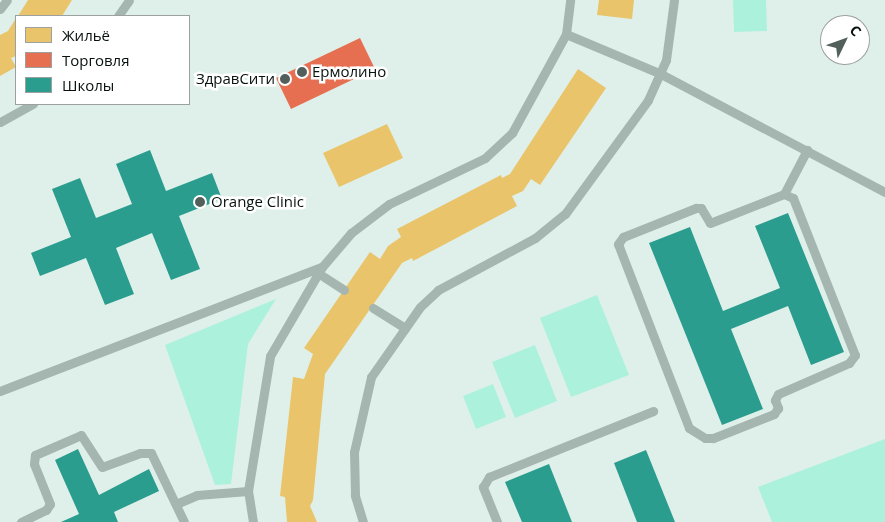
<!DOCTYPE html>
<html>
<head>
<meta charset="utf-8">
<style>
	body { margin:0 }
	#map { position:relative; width:885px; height:522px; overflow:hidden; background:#dff0ea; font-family:"Open Sans",sans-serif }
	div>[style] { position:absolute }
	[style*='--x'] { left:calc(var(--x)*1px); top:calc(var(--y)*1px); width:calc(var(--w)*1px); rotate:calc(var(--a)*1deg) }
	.green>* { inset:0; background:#acf1dc }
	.homes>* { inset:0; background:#e9c46a }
	.shops>* { inset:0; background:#e76f51 }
	.schools>* { inset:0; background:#2a9d8f }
	.lane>* { height:9px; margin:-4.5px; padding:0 4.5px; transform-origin:4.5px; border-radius:4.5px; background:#a5b5b0 }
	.dots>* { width:14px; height:14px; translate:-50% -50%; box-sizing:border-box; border:2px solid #fff; border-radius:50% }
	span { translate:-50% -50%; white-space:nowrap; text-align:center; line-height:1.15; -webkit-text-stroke:5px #fff; paint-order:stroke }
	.poi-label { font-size:15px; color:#07110e }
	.left { translate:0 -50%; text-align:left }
	.right { translate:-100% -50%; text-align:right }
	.legend { position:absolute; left:15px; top:15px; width:175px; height:90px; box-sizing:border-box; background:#fff; border:1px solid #9ca09f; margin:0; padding:6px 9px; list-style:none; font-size:15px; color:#07110e }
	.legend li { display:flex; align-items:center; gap:10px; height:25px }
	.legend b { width:25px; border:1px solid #9ca09f }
	.north { position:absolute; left:820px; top:15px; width:50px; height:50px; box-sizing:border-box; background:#fff; border:1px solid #9ca09f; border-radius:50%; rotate:48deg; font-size:14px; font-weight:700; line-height:20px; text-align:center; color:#07110e }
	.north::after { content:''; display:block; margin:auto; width:18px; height:22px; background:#535f5b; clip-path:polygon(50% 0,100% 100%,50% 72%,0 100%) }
</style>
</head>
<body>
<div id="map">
	<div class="green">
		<div style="clip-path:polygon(733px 0,766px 0,767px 31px,734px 32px)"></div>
		<div style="clip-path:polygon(597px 295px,629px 375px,571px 397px,540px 318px)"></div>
		<div style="clip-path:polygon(276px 299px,248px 344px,231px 484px,215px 485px,165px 345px)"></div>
		<div style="clip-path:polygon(535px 345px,557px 401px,515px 418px,492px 362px)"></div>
		<div style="clip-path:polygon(493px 384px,506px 417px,476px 429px,463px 396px)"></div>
		<div style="clip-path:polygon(885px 439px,885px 522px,772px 522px,758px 487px)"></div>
	</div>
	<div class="homes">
		<div style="clip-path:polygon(28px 0,72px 0,62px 16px,18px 16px)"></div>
		<div style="clip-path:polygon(599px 0,634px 0,632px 19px,597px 15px)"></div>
		<div style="clip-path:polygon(16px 18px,16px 56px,11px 58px,16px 67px,0 76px,0 35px,8px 31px)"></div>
		<div style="clip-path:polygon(578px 69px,606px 88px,540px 185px,531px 179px,523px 191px,512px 196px,517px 206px,413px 261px,412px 258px,402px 263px,325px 374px,313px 500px,310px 506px,317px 522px,287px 522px,285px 497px,280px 496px,293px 377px,304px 379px,313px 354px,304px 348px,370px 252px,380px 259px,388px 246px,401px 237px,397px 229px,501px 175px,502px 178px,510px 174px)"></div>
		<div style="clip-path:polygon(387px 124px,403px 158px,339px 187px,323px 153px)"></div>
	</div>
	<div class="shops">
		<div style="clip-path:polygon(360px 38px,375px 69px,291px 109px,276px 78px)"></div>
	</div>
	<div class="schools">
		<div style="clip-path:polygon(150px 150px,166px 191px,212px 173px,222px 199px,179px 216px,200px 269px,171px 280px,152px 233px,116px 248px,134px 294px,105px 305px,86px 258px,40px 276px,31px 253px,71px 237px,52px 189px,80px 178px,96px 218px,132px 204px,116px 164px)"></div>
		<div style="clip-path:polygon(788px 213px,844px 352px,811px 365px,788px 306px,731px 329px,763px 409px,722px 425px,649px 243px,690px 227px,723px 311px,780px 288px,755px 226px)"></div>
		<div style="clip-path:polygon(78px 449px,99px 495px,149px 469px,159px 491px,114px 512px,118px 522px,61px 522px,79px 514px,55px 460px)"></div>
		<div style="clip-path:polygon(646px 450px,675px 522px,637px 522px,614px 463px)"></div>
		<div style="clip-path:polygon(549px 464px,572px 522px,522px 522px,505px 482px)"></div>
	</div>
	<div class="lane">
		<div style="--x:0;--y:9;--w:11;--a:-52"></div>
		<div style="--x:118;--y:16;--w:19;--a:-55"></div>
		<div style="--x:566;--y:34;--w:34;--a:-83"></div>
		<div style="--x:0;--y:122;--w:38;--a:-29"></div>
		<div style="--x:784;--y:194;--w:10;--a:24"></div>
		<div style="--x:793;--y:198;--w:169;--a:68.5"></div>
		<div style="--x:855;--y:355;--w:10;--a:127"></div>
		<div style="--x:849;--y:363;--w:77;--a:156.4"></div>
		<div style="--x:778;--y:394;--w:7;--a:117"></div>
		<div style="--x:775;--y:400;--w:9;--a:69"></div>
		<div style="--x:778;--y:408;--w:7;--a:124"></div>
		<div style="--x:774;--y:414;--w:66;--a:158.5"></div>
		<div style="--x:713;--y:438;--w:8;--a:180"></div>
		<div style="--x:705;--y:438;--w:19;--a:-148"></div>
		<div style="--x:689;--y:428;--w:197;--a:-111.1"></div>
		<div style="--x:618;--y:244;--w:9;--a:-54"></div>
		<div style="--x:623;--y:237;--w:79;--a:-21.7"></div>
		<div style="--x:696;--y:208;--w:5;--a:0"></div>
		<div style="--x:701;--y:208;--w:17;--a:59"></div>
		<div style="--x:710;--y:223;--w:79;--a:-21.4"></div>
		<div style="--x:784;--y:194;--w:50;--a:-62.4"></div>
		<div style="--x:318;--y:273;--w:31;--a:33"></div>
		<div style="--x:373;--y:308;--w:38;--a:32"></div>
		<div style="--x:0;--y:391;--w:345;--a:-21.1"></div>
		<div style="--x:176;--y:504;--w:23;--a:-23"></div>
		<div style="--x:197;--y:495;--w:51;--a:-4.5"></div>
		<div style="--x:21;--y:522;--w:28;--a:-26"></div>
		<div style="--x:46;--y:510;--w:7;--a:-56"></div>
		<div style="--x:50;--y:504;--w:43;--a:-111.8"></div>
		<div style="--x:34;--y:464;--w:9;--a:-84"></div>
		<div style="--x:35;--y:455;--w:50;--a:-23.5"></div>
		<div style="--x:81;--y:435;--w:38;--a:57"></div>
		<div style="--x:102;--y:467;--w:40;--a:-20.2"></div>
		<div style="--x:140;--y:453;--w:11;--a:0"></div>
		<div style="--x:151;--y:453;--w:76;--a:64.4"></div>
		<div style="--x:253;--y:522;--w:31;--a:-99"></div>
		<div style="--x:248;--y:491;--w:137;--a:-80.7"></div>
		<div style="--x:270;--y:356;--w:103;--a:-59.7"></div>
		<div style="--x:322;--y:267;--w:45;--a:-49.5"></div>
		<div style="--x:351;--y:233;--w:48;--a:-37.3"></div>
		<div style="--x:389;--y:204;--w:106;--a:-25.6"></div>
		<div style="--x:485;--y:158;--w:37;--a:-43"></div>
		<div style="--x:512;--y:133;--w:113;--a:-61.4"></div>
		<div style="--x:566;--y:34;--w:103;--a:22.8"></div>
		<div style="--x:661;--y:74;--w:253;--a:27.8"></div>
		<div style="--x:363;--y:522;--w:28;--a:-107"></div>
		<div style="--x:355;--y:495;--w:43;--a:-91.3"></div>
		<div style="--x:354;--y:452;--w:77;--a:-77.2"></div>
		<div style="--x:371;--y:377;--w:85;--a:-55"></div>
		<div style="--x:420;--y:307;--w:25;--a:-43"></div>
		<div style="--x:438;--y:290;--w:110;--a:-28.2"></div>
		<div style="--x:535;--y:238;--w:38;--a:-39"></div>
		<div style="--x:565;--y:214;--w:141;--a:-53.9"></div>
		<div style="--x:648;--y:100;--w:44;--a:-65.8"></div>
		<div style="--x:666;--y:60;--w:61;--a:-82.4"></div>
		<div style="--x:497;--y:522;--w:38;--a:-112"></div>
		<div style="--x:483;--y:487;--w:12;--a:-59"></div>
		<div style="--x:489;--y:477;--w:177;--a:-21.9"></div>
	</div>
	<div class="dots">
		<div style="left:302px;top:72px;background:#535f5b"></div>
		<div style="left:285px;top:79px;background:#535f5b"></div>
		<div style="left:200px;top:202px;background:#535f5b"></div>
	</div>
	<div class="poi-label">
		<span class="left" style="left:312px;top:72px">Ермолино</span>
		<span class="right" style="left:275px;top:79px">ЗдравСити</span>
		<span class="left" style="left:211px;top:202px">Orange Clinic</span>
	</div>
	<ul class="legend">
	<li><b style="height:14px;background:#e9c46a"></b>Жильё</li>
	<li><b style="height:14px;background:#e76f51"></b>Торговля</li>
	<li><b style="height:14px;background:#2a9d8f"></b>Школы</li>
	</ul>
	<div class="north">С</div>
</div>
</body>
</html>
